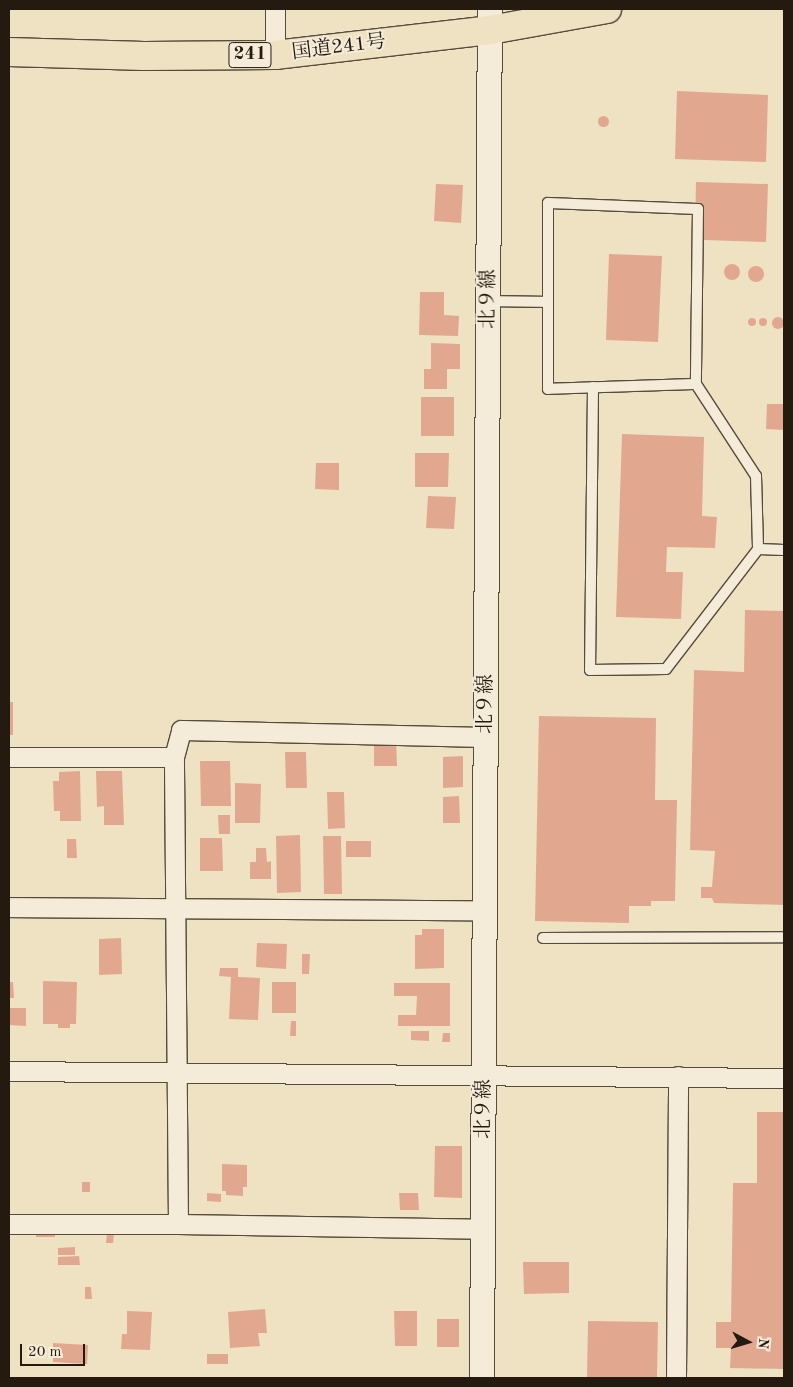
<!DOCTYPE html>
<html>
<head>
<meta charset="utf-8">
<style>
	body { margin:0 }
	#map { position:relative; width:793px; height:1387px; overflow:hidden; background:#eee2c3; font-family:"Old Standard TT","Noto Serif JP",serif }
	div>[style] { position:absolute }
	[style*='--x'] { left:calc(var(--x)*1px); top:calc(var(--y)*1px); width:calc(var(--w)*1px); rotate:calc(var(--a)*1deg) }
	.building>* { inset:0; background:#e2a88f }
	.round { border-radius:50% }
	.roads { filter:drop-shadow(1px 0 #564c3c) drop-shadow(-1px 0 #564c3c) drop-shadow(0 1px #564c3c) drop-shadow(0 -1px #564c3c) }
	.service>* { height:10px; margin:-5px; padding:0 5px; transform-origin:5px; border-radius:5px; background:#f4ecd8 }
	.minor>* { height:19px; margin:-9.5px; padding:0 9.5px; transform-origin:9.5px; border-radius:9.5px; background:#f4ecd8 }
	.tertiary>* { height:24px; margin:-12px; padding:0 12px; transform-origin:12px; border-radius:12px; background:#f4ecd8 }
	.trunk>* { height:28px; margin:-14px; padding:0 14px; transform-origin:14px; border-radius:14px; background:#eee2c3 }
	span { translate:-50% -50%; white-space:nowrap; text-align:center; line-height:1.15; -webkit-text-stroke:4px #f4ecd8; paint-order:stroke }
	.shield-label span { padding:1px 4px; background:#f4ecd8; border:1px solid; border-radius:4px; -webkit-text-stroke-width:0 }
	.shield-label { font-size:19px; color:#241a0f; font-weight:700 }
	.street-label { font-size:20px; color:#241a0f }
	.frame { position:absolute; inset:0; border:10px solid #241a0f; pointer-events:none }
	.north { position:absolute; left:723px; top:1317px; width:50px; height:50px; -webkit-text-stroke:4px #f4ecd8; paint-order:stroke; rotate:96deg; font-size:14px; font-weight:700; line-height:20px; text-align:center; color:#241a0f }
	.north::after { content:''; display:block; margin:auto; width:18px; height:22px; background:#241a0f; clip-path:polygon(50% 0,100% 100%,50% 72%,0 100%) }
	.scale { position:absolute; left:20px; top:1344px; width:65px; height:22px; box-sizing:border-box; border:2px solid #241a0f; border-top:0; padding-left:6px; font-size:15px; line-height:18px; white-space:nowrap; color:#241a0f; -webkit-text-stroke:4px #f4ecd8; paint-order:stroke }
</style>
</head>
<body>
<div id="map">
	<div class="building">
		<div style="clip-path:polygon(677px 91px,768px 95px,766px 162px,675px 159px)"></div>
		<div class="round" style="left:597.5px;top:115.5px;width:11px;height:11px"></div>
		<div style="clip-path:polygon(696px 182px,768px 184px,766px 242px,704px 240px,704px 230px,695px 230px)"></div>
		<div style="clip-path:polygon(436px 184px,463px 185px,461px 223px,434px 221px)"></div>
		<div style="clip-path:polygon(609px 254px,662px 256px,658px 342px,606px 340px)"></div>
		<div class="round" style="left:724px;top:264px;width:16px;height:16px"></div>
		<div class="round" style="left:748px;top:266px;width:16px;height:16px"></div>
		<div style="clip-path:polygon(420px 292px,444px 292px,444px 315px,459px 316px,458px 336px,419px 335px)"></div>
		<div class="round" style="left:772px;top:317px;width:12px;height:12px"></div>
		<div class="round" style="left:759px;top:318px;width:8px;height:8px"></div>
		<div class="round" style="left:748px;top:318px;width:8px;height:8px"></div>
		<div style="clip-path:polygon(431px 343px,460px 344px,460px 369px,447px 369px,447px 389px,424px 389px,424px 369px,431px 369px)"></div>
		<div style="clip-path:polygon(421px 397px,454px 397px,454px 436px,421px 436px)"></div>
		<div style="clip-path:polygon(767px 404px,784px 404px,784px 430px,766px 429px)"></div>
		<div style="clip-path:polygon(622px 434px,704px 437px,702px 516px,717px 517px,715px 548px,667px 547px,666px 572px,683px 572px,681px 619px,616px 617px)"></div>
		<div style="clip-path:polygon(415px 453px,449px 453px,448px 487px,415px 487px)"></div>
		<div style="clip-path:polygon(316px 463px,339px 463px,339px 490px,315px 489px)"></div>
		<div style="clip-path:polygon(428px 496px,456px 497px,454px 529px,426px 528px)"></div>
		<div style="clip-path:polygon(745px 610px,784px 611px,784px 905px,714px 903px,712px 898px,701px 898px,701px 887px,712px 887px,715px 851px,690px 850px,694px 670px,744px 672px)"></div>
		<div style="clip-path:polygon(9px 702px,13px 702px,13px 735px,9px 735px)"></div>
		<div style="clip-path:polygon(539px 716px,656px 718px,655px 800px,677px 800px,675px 901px,651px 901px,651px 906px,629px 906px,629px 923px,535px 921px)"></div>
		<div style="clip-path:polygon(396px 739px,397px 766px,374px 766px,374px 740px)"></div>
		<div style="clip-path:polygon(285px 752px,306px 752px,307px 788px,286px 788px)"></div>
		<div style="clip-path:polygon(463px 756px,463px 787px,443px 788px,443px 757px)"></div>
		<div style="clip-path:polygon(200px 761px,230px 761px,231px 806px,201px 806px)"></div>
		<div style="clip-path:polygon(80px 771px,81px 821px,60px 821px,60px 811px,54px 811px,53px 781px,59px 781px,59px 772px)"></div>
		<div style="clip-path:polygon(96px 771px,122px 771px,124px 825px,104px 825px,104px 806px,97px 807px)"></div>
		<div style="clip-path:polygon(235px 783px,261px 784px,260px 823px,235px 823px)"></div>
		<div style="clip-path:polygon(327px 792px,344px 792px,345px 828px,328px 829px)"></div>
		<div style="clip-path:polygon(459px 796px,460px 823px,443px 823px,443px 797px)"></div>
		<div style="clip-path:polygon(218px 815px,230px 815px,230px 834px,219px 834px)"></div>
		<div style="clip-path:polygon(300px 835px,301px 892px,277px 893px,276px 836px)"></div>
		<div style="clip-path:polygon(323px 836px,341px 836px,342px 894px,324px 894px)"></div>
		<div style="clip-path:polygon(200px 838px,222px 838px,223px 871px,200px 871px)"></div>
		<div style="clip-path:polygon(67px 839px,76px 839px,77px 858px,67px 858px)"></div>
		<div style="clip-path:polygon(346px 841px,371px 841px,371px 857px,346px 857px)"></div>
		<div style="clip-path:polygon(256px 848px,266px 848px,267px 862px,271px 861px,271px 879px,250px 879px,250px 862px,256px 862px)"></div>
		<div style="clip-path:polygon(422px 929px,444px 929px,444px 968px,415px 969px,415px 935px,422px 935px)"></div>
		<div style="clip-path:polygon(121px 938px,122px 974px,99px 975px,99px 939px)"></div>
		<div style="clip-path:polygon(257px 943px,287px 944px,286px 969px,256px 967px)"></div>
		<div style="clip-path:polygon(302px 954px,310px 954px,309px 974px,302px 974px)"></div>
		<div style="clip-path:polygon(220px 968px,238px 968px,238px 977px,260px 978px,258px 1020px,229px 1019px,231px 977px,219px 976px)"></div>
		<div style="clip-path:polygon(43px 981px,77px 982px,76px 1024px,70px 1024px,70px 1028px,58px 1028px,58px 1024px,43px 1024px)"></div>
		<div style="clip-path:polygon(9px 982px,13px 982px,14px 998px,9px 998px)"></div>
		<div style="clip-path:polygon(272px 982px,296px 982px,296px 1013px,272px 1013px)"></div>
		<div style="clip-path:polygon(394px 983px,450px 983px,450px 1026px,398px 1026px,398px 1015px,416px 1015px,417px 996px,394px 996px)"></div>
		<div style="clip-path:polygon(9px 1008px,26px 1008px,26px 1026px,9px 1025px)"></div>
		<div style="clip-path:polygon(291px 1021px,296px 1021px,296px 1036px,290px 1036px)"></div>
		<div style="clip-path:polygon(411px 1031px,429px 1031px,429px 1041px,411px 1040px)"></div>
		<div style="clip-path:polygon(443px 1033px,450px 1033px,450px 1042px,442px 1042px)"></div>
		<div style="clip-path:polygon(757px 1112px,784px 1112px,784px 1369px,730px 1368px,731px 1348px,716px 1348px,716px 1322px,731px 1322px,733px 1183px,757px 1183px)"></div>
		<div style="clip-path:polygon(435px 1146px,462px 1146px,462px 1198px,434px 1197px)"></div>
		<div style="clip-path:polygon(222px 1164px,247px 1165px,247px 1187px,243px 1187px,243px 1196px,226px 1195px,226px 1191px,222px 1191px)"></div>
		<div style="clip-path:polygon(82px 1182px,90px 1182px,90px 1192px,82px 1192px)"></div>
		<div style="clip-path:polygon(207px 1193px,221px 1194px,221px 1202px,207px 1201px)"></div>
		<div style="clip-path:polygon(399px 1193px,418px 1193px,419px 1210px,400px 1210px)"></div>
		<div style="clip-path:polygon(36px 1228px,55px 1228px,55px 1237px,36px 1237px)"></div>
		<div style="clip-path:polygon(107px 1233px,114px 1233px,113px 1243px,106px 1243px)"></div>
		<div style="clip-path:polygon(75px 1247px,75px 1255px,58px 1255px,58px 1248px)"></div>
		<div style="clip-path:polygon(79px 1256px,80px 1265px,58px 1265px,58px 1257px)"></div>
		<div style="clip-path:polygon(523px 1262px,569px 1262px,569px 1293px,524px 1294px)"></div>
		<div style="clip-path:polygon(85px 1287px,91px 1287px,92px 1299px,85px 1299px)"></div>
		<div style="clip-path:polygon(265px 1309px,267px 1333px,258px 1333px,260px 1346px,230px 1348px,228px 1312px)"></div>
		<div style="clip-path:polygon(127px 1311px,152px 1312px,150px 1350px,121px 1349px,122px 1334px,127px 1334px)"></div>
		<div style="clip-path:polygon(394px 1311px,417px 1311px,417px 1346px,395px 1346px)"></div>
		<div style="clip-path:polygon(437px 1319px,459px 1319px,459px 1347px,437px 1347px)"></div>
		<div style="clip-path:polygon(588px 1321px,658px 1322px,657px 1378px,587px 1378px)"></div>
		<div style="clip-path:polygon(53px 1343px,88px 1345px,87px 1364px,53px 1362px)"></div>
		<div style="clip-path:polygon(207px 1354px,228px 1354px,228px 1364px,207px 1364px)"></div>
	</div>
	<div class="roads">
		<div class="service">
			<div style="--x:489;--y:301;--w:59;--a:1"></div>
			<div style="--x:696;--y:384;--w:148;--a:178.1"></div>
			<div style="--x:548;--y:389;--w:186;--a:-90"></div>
			<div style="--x:548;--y:203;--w:150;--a:2.3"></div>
			<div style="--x:698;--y:209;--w:175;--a:90.7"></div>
			<div style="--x:696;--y:384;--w:110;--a:56.9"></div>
			<div style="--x:756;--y:476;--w:73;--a:88.4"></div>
			<div style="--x:758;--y:549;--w:26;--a:2"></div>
			<div style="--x:593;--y:387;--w:283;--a:90.6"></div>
			<div style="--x:590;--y:670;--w:76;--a:-0.8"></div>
			<div style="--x:666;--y:669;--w:151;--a:-52.5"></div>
			<div style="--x:543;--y:938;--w:241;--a:-0.2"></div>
		</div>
		<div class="minor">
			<div style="--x:275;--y:55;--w:46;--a:-90"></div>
			<div style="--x:9;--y:757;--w:165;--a:0"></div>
			<div style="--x:9;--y:907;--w:476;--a:0.4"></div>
			<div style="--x:9;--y:1071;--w:775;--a:0.52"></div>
			<div style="--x:9;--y:1224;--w:169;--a:0"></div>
			<div style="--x:178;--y:1224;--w:305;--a:0.9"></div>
			<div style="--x:178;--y:1224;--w:467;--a:-90.5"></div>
			<div style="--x:174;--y:757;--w:28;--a:-75"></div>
			<div style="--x:181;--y:730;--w:305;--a:1.3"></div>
			<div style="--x:676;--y:1378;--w:302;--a:-89.6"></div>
		</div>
		<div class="tertiary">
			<div style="--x:482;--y:1378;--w:1369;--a:-89.67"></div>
		</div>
		<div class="trunk">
			<div style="--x:9;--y:52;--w:135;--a:1.7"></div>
			<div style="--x:144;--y:56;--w:131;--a:-0.4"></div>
			<div style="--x:275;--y:55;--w:216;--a:-6.6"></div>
			<div style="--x:490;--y:30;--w:119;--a:-10.2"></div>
		</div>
	</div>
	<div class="shield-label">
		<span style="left:250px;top:55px">241</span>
	</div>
	<div class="street-label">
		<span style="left:339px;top:48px;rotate:-7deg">国道241号</span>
		<span style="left:489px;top:299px;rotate:-90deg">北９線</span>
		<span style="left:486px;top:704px;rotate:-90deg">北９線</span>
		<span style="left:484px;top:1109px;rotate:-90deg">北９線</span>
	</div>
	<div class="frame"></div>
	<div class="north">N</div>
	<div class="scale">20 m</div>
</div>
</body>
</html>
